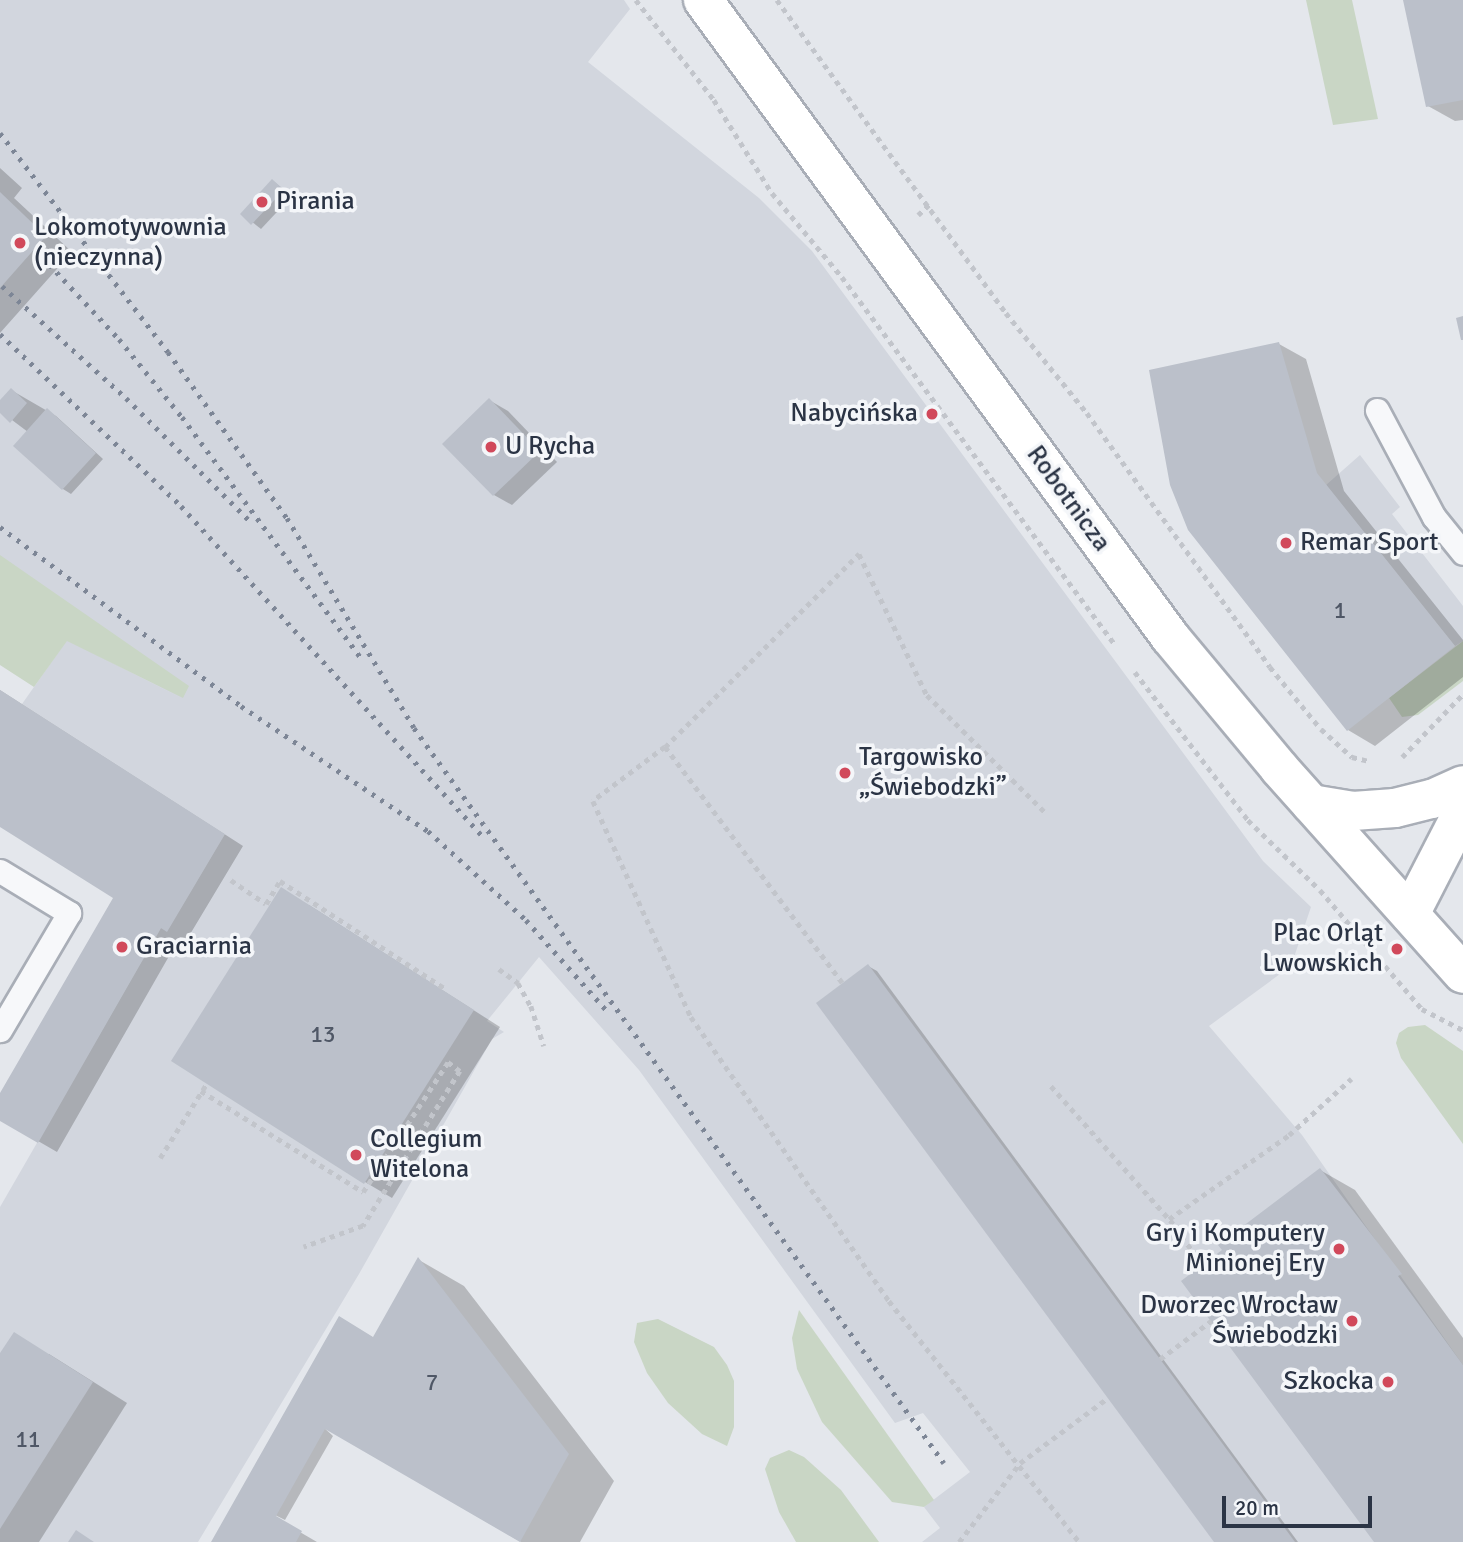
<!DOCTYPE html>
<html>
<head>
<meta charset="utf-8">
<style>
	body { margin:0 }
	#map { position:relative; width:1463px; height:1542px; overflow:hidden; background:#e4e7ec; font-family:Signika,sans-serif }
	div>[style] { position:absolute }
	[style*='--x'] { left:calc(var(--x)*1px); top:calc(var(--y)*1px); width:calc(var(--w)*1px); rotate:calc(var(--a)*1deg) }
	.built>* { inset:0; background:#d2d6de }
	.green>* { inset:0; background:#c9d6c5 }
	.shadow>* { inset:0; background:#0003 }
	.building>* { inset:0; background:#bbc0ca }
	.path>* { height:4.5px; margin-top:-2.25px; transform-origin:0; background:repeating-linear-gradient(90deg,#c2c5cb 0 5px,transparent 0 10px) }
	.roads { filter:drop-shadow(2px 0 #a9aeb7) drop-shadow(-2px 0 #a9aeb7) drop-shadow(0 2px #a9aeb7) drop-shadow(0 -2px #a9aeb7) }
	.lane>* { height:23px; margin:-11.5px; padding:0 11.5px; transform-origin:11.5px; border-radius:11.5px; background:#f7f8fa }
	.secondary>* { height:38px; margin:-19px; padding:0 19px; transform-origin:19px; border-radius:19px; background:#fff }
	.rail>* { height:5px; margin-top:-2.5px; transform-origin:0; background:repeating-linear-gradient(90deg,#7d8696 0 3.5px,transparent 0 10.5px) }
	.dots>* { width:19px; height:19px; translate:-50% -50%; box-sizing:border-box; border:4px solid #f4f6f9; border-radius:50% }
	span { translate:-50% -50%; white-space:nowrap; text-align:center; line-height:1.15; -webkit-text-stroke:7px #f4f6f9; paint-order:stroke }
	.number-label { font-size:23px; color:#4f5766 }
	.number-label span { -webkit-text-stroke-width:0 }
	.poi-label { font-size:26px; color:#2b3445 }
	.left { translate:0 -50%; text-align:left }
	.right { translate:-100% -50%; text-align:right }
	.street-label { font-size:26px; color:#2b3445 }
	.scale { position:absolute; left:1222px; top:1496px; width:150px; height:32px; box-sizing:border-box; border:4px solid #2b3445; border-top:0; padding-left:9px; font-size:21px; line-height:24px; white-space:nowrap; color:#2b3445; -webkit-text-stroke:5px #f4f6f9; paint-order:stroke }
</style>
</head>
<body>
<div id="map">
	<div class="built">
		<div style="clip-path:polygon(0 0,624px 0,630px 9px,588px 62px,759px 198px,812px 251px,1263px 861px,1311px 907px,1291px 966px,1209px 1026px,1302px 1135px,1463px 1365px,1463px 1542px,922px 1542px,940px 1528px,924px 1507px,970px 1472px,923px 1413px,895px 1423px,639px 1070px,539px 957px,487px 1021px,504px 1032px,492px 1039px,359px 1274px,198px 1542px,0 1542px,0 1207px,161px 928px,167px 931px,225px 834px,22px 704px,67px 640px,182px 698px,0 605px)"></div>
		<div style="clip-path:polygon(1360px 455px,1400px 507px,1392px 514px,1463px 606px,1463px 641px,1455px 646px,1326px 485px)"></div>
	</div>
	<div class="green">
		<div style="clip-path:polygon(1306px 0,1352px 0,1378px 119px,1333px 125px)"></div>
		<div style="clip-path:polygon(0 555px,189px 686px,183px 698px,67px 641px,34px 687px,0 665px)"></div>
		<div style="clip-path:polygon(1463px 641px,1463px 681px,1418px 715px,1402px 717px,1389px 698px)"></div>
		<div style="clip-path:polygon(1425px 1025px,1463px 1051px,1463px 1144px,1401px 1058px,1396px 1043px,1399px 1033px,1408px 1027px)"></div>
		<div style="clip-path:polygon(799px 1310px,934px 1500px,924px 1507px,892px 1502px,822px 1422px,797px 1369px,792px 1338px)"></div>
		<div style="clip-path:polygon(658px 1319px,714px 1347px,727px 1365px,734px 1381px,734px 1427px,727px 1446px,702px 1434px,668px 1403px,647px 1373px,634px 1342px,637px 1323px)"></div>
		<div style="clip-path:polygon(789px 1450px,804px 1457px,841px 1490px,879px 1542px,796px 1542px,779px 1512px,765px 1469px,770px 1458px)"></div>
	</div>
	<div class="shadow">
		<div style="clip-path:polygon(1405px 0,1463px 0,1463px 120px,1455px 121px,1428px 106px)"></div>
		<div style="clip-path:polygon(0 168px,22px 188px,14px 198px,72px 252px,0 333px)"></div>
		<div style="clip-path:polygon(273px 181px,292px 196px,261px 229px,242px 214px)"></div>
		<div style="clip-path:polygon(1279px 344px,1306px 359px,1344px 491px,1463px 640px,1463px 677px,1375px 746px,1348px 730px)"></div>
		<div style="clip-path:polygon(11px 390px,56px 416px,103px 459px,71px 494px,63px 489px,28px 432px,0 411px,0 403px)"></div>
		<div style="clip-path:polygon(489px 400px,508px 411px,557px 462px,512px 505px,494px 495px)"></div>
		<div style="clip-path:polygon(0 690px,243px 846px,186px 941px,180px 937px,57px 1152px,0 1119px,0 1096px,115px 897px,0 825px)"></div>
		<div style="clip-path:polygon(309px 905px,500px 1027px,392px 1198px,365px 1182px)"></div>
		<div style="clip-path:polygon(868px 966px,877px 971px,1298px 1542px,1216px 1542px)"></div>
		<div style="clip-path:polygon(1320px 1170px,1355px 1190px,1463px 1338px,1463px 1542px,1376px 1542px)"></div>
		<div style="clip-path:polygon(419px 1260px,464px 1286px,614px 1481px,580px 1542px,521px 1542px,321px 1425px,333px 1436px,285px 1520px,245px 1500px,317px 1542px,213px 1542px,340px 1319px,374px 1338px)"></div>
		<div style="clip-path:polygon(49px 1354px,127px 1403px,39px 1542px,0 1542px,0 1356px)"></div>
	</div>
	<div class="building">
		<div style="clip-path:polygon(1403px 0,1463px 0,1463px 100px,1426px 107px)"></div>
		<div style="clip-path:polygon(272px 179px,284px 190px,251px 225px,240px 214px)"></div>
		<div style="clip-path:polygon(0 192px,46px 236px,0 288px)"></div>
		<div style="clip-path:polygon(1463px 316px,1463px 340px,1461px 340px,1456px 318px)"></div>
		<div style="clip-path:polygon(1279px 342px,1317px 473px,1455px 646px,1347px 731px,1188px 530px,1170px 485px,1149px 370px)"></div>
		<div style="clip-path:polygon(11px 388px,27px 403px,10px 423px,0 413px,0 400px)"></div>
		<div style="clip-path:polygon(489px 398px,540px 451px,493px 496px,442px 444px)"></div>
		<div style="clip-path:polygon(47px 408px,96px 453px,62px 490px,13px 446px)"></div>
		<div style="clip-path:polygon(0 690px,225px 834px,167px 932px,161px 928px,38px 1143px,0 1121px,0 1093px,113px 898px,0 827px)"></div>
		<div style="clip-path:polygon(281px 887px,474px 1010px,364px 1184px,171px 1061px)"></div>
		<div style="clip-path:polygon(868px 964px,1160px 1359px,1295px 1542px,1214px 1542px,816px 1003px)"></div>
		<div style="clip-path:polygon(1320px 1168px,1402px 1274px,1398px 1276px,1463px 1365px,1463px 1542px,1374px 1542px,1181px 1281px,1222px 1250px,1218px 1245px)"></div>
		<div style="clip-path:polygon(418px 1257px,569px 1454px,520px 1542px,325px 1429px,276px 1516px,302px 1531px,296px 1542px,211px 1542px,339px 1316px,373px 1337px)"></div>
		<div style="clip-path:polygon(14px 1332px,93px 1382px,0 1529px,0 1353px)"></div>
		<div style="clip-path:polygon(76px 1530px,94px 1542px,68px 1542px)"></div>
	</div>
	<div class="path">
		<div style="--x:636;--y:0;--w:127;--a:52"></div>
		<div style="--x:714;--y:100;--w:110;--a:58.1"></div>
		<div style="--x:772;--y:193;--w:109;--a:50.2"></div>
		<div style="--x:842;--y:277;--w:458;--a:53.4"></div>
		<div style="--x:777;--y:0;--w:388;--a:53.8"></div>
		<div style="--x:1006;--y:313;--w:129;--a:51"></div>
		<div style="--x:1087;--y:413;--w:313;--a:54.2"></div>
		<div style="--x:1270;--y:667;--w:80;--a:50.6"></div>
		<div style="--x:1321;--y:729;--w:42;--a:42.1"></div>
		<div style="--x:1352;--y:757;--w:17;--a:13"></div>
		<div style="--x:918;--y:215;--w:16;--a:-43"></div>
		<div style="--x:1135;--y:672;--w:186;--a:52.6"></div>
		<div style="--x:1248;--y:820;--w:100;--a:44.2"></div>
		<div style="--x:1320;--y:890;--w:157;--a:49.4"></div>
		<div style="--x:1422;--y:1009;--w:46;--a:27.1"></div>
		<div style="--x:665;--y:747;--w:90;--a:143.1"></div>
		<div style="--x:593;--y:801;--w:237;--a:65.6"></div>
		<div style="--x:691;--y:1017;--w:346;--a:55.1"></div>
		<div style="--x:889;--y:1301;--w:307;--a:51.7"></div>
		<div style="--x:1402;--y:757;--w:88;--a:-45.9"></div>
		<div style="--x:231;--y:880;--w:42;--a:34.4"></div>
		<div style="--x:266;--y:904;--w:27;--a:-59"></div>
		<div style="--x:280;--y:881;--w:199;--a:33.1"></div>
		<div style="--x:499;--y:969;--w:24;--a:36"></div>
		<div style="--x:518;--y:983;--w:26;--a:61"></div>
		<div style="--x:531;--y:1006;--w:42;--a:72"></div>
		<div style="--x:842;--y:983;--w:295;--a:-126.9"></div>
		<div style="--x:665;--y:747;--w:274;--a:-44.9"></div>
		<div style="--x:859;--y:554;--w:157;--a:64.3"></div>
		<div style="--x:927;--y:695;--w:168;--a:44.8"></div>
		<div style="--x:1051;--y:1086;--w:178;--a:48.4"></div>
		<div style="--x:201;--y:1091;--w:191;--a:31.9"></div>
		<div style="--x:363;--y:1192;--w:155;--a:-56.8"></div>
		<div style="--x:448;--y:1062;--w:15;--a:37"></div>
		<div style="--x:460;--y:1071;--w:183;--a:122"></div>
		<div style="--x:363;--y:1226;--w:63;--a:160.4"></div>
		<div style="--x:160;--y:1158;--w:89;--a:-57.9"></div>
		<div style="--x:1202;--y:1265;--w:57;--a:-125.7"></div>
		<div style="--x:1169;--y:1219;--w:146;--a:-35"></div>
		<div style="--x:1289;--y:1135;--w:84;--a:-42.1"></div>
		<div style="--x:1160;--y:1359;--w:64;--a:-36.7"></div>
		<div style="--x:959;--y:1542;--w:100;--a:-52.3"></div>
		<div style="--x:1020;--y:1463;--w:109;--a:-36.5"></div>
	</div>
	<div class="roads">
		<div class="lane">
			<div style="--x:1377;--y:410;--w:121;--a:62"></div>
			<div style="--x:1434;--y:517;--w:46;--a:51.1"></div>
			<div style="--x:0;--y:871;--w:81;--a:31.3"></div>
			<div style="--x:69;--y:913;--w:136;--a:120.5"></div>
		</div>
		<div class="secondary">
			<div style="--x:703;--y:0;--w:790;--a:53.75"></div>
			<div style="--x:1170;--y:637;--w:170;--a:50.2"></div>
			<div style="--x:1279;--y:768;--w:276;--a:48.2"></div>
			<div style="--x:1311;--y:804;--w:43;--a:9.5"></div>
			<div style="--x:1353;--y:811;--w:42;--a:-4.1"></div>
			<div style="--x:1395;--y:808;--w:38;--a:-14"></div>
			<div style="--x:1432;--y:799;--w:34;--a:-24"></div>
			<div style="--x:1410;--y:914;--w:116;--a:-62.8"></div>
		</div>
	</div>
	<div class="rail">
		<div style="--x:0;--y:133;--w:276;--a:52.5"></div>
		<div style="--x:168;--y:352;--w:204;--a:54.4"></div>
		<div style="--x:287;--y:518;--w:245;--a:58.8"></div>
		<div style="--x:414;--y:728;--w:906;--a:54.21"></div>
		<div style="--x:35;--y:249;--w:123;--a:47"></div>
		<div style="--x:119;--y:339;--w:100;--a:51.1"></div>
		<div style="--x:182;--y:417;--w:304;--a:53.4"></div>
		<div style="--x:2;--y:286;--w:167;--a:42.1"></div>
		<div style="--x:126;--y:398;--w:172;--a:44.8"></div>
		<div style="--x:0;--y:334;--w:250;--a:43.5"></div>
		<div style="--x:181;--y:506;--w:445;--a:47.6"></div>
		<div style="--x:0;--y:527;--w:300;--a:36.6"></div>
		<div style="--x:241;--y:706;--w:225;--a:33.8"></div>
		<div style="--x:428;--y:831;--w:132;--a:42.2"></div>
		<div style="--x:526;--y:920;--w:125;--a:48.3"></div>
	</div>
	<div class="dots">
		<div style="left:262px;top:202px;background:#d1495b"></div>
		<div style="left:20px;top:243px;background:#d1495b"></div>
		<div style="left:932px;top:414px;background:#d1495b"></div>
		<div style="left:491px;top:447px;background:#d1495b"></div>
		<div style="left:1286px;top:543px;background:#d1495b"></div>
		<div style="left:845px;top:773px;background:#d1495b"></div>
		<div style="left:122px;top:947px;background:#d1495b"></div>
		<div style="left:1397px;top:949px;background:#d1495b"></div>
		<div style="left:356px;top:1155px;background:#d1495b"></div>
		<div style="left:1339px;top:1249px;background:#d1495b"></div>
		<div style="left:1352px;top:1321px;background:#d1495b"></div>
		<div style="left:1388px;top:1382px;background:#d1495b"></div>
	</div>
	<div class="number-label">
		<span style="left:1340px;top:611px">1</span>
		<span style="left:323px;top:1035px">13</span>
		<span style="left:432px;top:1383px">7</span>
		<span style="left:28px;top:1440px">11</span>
	</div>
	<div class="poi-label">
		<span class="left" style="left:276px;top:202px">Pirania</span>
		<span class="left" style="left:34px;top:243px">Lokomotywownia<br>(nieczynna)</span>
		<span class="right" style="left:918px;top:414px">Nabycińska</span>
		<span class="left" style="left:505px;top:447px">U Rycha</span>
		<span class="left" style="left:1300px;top:543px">Remar Sport</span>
		<span class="left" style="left:859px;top:773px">Targowisko<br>„Świebodzki”</span>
		<span class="right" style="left:1383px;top:949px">Plac Orląt<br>Lwowskich</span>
		<span class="left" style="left:136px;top:947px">Graciarnia</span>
		<span class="left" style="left:370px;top:1155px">Collegium<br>Witelona</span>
		<span class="right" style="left:1325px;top:1249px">Gry i Komputery<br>Minionej Ery</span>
		<span class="right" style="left:1338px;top:1321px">Dworzec Wrocław<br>Świebodzki</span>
		<span class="right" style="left:1374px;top:1382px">Szkocka</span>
	</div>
	<div class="street-label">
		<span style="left:1068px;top:499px;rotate:54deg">Robotnicza</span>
	</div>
	<div class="scale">20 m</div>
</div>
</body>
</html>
